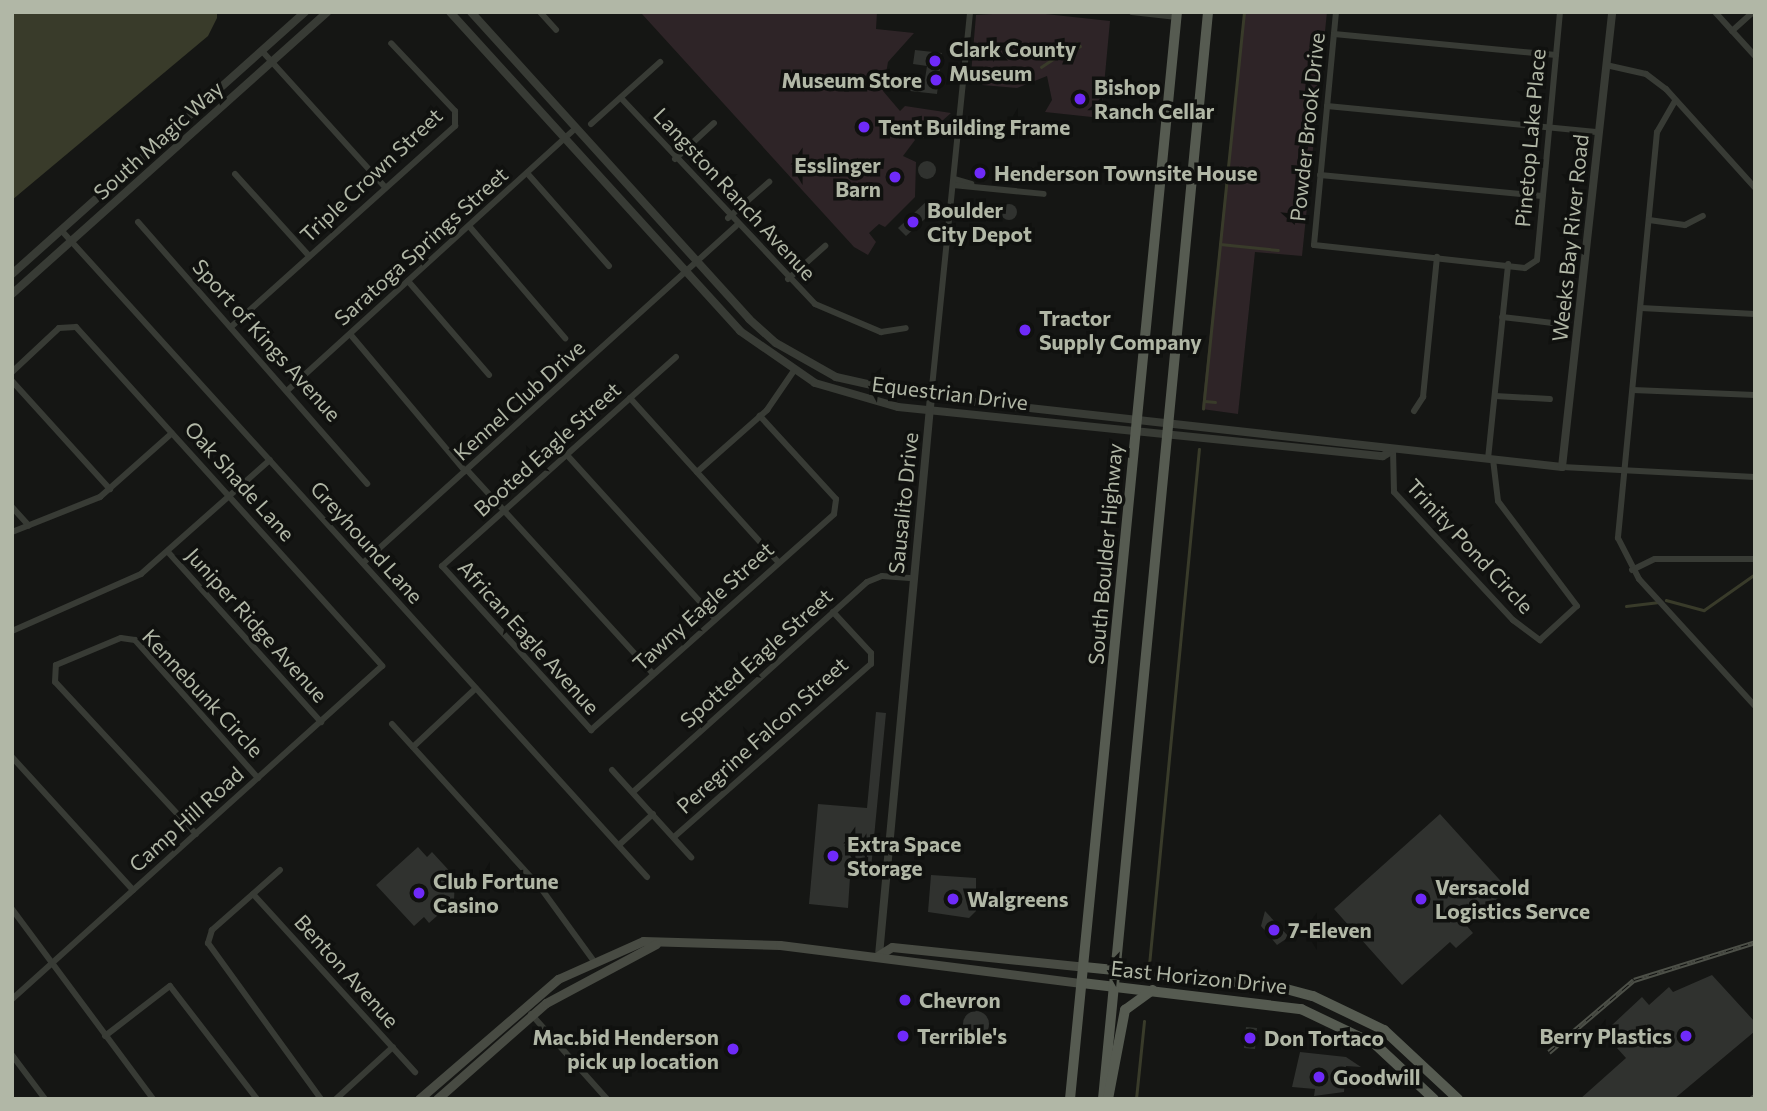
<!DOCTYPE html>
<html>
<head>
<meta charset="utf-8">
<style>
	body { margin:0 }
	#map { position:relative; width:1767px; height:1111px; overflow:hidden; background:#151614; font-family:Commissioner,sans-serif }
	div>[style] { position:absolute }
	[style*='--x'] { left:calc(var(--x)*1px); top:calc(var(--y)*1px); width:calc(var(--w)*1px); rotate:calc(var(--a)*1deg) }
	.green>* { inset:0; background:#2e2427 }
	.water>* { inset:0; background:#393b2a }
	.stream>* { height:2.5px; margin:-1.25px; padding:0 1.25px; transform-origin:1.25px; border-radius:1.25px; background:#393b2a }
	.building>* { inset:0; background:#30322f }
	.round { border-radius:50% }
	.minor>* { height:6px; margin:-3px; padding:0 3px; transform-origin:3px; border-radius:3px; background:#383b35 }
	.tertiary>* { height:8px; margin:-4px; padding:0 4px; transform-origin:4px; border-radius:4px; background:#383b35 }
	.secondary>* { height:9px; margin:-4.5px; padding:0 4.5px; transform-origin:4.5px; border-radius:4.5px; background:#484b43 }
	.primary>* { height:10px; margin:-5px; padding:0 5px; transform-origin:5px; border-radius:5px; background:#565b51 }
	.rail>* { height:5px; margin-top:-2.5px; transform-origin:0; background:repeating-linear-gradient(90deg,#10110f 0 8px,#4d5048 0 16px); box-sizing:border-box; border-block:2px solid #4d5048 }
	.dots>* { width:19px; height:19px; translate:-50% -50%; box-sizing:border-box; border:4px solid #10110f; border-radius:50% }
	span { translate:-50% -50%; white-space:nowrap; text-align:center; line-height:1.15; -webkit-text-stroke:7px #10110f; paint-order:stroke }
	.poi-label { font-size:21px; color:#b1b7a6; font-weight:700 }
	.left { translate:0 -50%; text-align:left }
	.right { translate:-100% -50%; text-align:right }
	.street-label { font-size:21px; color:#b1b7a6 }
	.frame { position:absolute; inset:0; border:14px solid #b1b7a6; pointer-events:none }
</style>
</head>
<body>
<div id="map">
	<div class="green">
		<div style="clip-path:polygon(877px 12px,876px 29px,914px 33px,888px 62px,883px 91px,900px 111px,905px 106px,951px 113px,923px 138px,905px 121px,915px 140px,903px 156px,916px 162px,915px 197px,885px 227px,879px 224px,869px 233px,876px 242px,868px 255px,854px 247px,642px 14px)"></div>
		<div style="clip-path:polygon(1027px 12px,1110px 21px,1101px 118px,1045px 112px,1052px 100px,1047px 76px,1017px 88px,982px 85px,985px 75px,971px 74px,976px 15px)"></div>
		<div style="clip-path:polygon(1244px 12px,1327px 12px,1302px 256px,1255px 252px,1238px 414px,1202px 409px)"></div>
	</div>
	<div class="water">
		<div style="clip-path:polygon(12px 12px,217px 12px,217px 18px,208px 36px,12px 200px)"></div>
	</div>
	<div class="stream">
		<div style="--x:1061;--y:53;--w:20;--a:-20"></div>
		<div style="--x:1041;--y:67;--w:43;--a:-33.7"></div>
		<div style="--x:992;--y:78;--w:26;--a:-16"></div>
		<div style="--x:1220;--y:244;--w:58;--a:5.9"></div>
		<div style="--x:1205;--y:401;--w:10;--a:6"></div>
		<div style="--x:1203;--y:409;--w:399;--a:-84.1"></div>
		<div style="--x:1666;--y:600;--w:39;--a:15"></div>
		<div style="--x:1704;--y:610;--w:62;--a:-35.2"></div>
		<div style="--x:1626;--y:606;--w:31;--a:-7"></div>
		<div style="--x:1149;--y:965;--w:518;--a:-84.47"></div>
		<div style="--x:1136;--y:1099;--w:78;--a:-84.1"></div>
	</div>
	<div class="building">
		<div style="clip-path:polygon(915px 50px,942px 53px,937px 94px,910px 91px,912px 77px,925px 79px,927px 66px,913px 64px)"></div>
		<div class="round" style="left:918px;top:161px;width:18px;height:18px"></div>
		<div style="clip-path:polygon(928px 200px,936px 209px,906px 236px,898px 228px)"></div>
		<div class="round" style="left:1001px;top:204px;width:16px;height:16px"></div>
		<div style="clip-path:polygon(876px 712px,886px 713px,870px 879px,850px 877px,848px 908px,809px 904px,818px 804px,867px 808px)"></div>
		<div style="clip-path:polygon(1440px 814px,1508px 889px,1467px 926px,1473px 933px,1456px 948px,1450px 942px,1402px 985px,1334px 909px)"></div>
		<div style="clip-path:polygon(418px 847px,427px 857px,432px 852px,455px 877px,454px 901px,429px 923px,424px 917px,414px 926px,376px 885px)"></div>
		<div style="clip-path:polygon(931px 875px,976px 878px,976px 911px,969px 918px,928px 912px)"></div>
		<div style="clip-path:polygon(1265px 911px,1289px 937px,1277px 945px,1261px 926px)"></div>
		<div style="clip-path:polygon(1712px 975px,1755px 1022px,1754px 1032px,1674px 1099px,1580px 1099px,1626px 1058px,1617px 1048px,1626px 1040px,1612px 1025px,1642px 997px,1649px 1005px,1669px 987px,1673px 992px)"></div>
		<div class="round" style="left:963px;top:1011px;width:26px;height:26px"></div>
		<div style="clip-path:polygon(1246px 1027px,1257px 1028px,1255px 1049px,1244px 1048px)"></div>
		<div style="clip-path:polygon(1300px 1052px,1346px 1057px,1361px 1067px,1346px 1066px,1344px 1092px,1314px 1096px,1315px 1089px,1292px 1087px)"></div>
	</div>
	<div class="minor">
		<div style="--x:540;--y:12;--w:24;--a:48"></div>
		<div style="--x:1132;--y:12;--w:45;--a:6.3"></div>
		<div style="--x:1336;--y:12;--w:234;--a:95.4"></div>
		<div style="--x:1314;--y:245;--w:212;--a:6.2"></div>
		<div style="--x:1525;--y:268;--w:14;--a:-34"></div>
		<div style="--x:1537;--y:260;--w:249;--a:-84.7"></div>
		<div style="--x:1715;--y:12;--w:59;--a:47.7"></div>
		<div style="--x:1732;--y:31;--w:28;--a:-42"></div>
		<div style="--x:1334;--y:34;--w:223;--a:5.4"></div>
		<div style="--x:262;--y:51;--w:183;--a:47.9"></div>
		<div style="--x:1606;--y:65;--w:41;--a:12.7"></div>
		<div style="--x:1646;--y:74;--w:25;--a:37"></div>
		<div style="--x:1666;--y:89;--w:133;--a:48"></div>
		<div style="--x:621;--y:98;--w:283;--a:46.7"></div>
		<div style="--x:815;--y:304;--w:72;--a:23"></div>
		<div style="--x:881;--y:332;--w:25;--a:-9"></div>
		<div style="--x:1675;--y:101;--w:36;--a:120"></div>
		<div style="--x:1657;--y:132;--w:408;--a:95.5"></div>
		<div style="--x:1618;--y:538;--w:46;--a:62.9"></div>
		<div style="--x:1639;--y:579;--w:172;--a:47.6"></div>
		<div style="--x:1327;--y:106;--w:273;--a:5.5"></div>
		<div style="--x:591;--y:124;--w:93;--a:-41.9"></div>
		<div style="--x:675;--y:159;--w:53;--a:-42.7"></div>
		<div style="--x:527;--y:173;--w:124;--a:48.6"></div>
		<div style="--x:235;--y:174;--w:110;--a:47.9"></div>
		<div style="--x:1320;--y:175;--w:223;--a:5.4"></div>
		<div style="--x:954;--y:179;--w:18;--a:16"></div>
		<div style="--x:953;--y:185;--w:91;--a:5.6"></div>
		<div style="--x:728;--y:218;--w:55;--a:-41.3"></div>
		<div style="--x:1649;--y:220;--w:36;--a:8"></div>
		<div style="--x:1685;--y:225;--w:20;--a:-27"></div>
		<div style="--x:138;--y:222;--w:348;--a:48.8"></div>
		<div style="--x:469;--y:226;--w:148;--a:49.4"></div>
		<div style="--x:61;--y:230;--w:873;--a:47.83"></div>
		<div style="--x:788;--y:279;--w:50;--a:-41.7"></div>
		<div style="--x:408;--y:281;--w:124;--a:49.2"></div>
		<div style="--x:1641;--y:308;--w:114;--a:3"></div>
		<div style="--x:1502;--y:317;--w:51;--a:6.7"></div>
		<div style="--x:232;--y:326;--w:300;--a:-41.9"></div>
		<div style="--x:455;--y:126;--w:15;--a:-90"></div>
		<div style="--x:455;--y:111;--w:93;--a:-133.3"></div>
		<div style="--x:350;--y:334;--w:179;--a:50"></div>
		<div style="--x:676;--y:357;--w:314;--a:138.2"></div>
		<div style="--x:442;--y:566;--w:222;--a:47.7"></div>
		<div style="--x:591;--y:730;--w:325;--a:-41.6"></div>
		<div style="--x:834;--y:514;--w:15;--a:-82"></div>
		<div style="--x:836;--y:499;--w:113;--a:-132.5"></div>
		<div style="--x:12;--y:372;--w:64;--a:-43.1"></div>
		<div style="--x:59;--y:328;--w:17;--a:-3"></div>
		<div style="--x:76;--y:327;--w:457;--a:47.9"></div>
		<div style="--x:382;--y:666;--w:498;--a:138"></div>
		<div style="--x:12;--y:381;--w:146;--a:47.8"></div>
		<div style="--x:289;--y:389;--w:388;--a:-42.3"></div>
		<div style="--x:1633;--y:390;--w:122;--a:2.3"></div>
		<div style="--x:1495;--y:396;--w:55;--a:3.1"></div>
		<div style="--x:931;--y:397;--w:387;--a:-84.2"></div>
		<div style="--x:630;--y:398;--w:221;--a:47.9"></div>
		<div style="--x:1414;--y:411;--w:17;--a:-57"></div>
		<div style="--x:1423;--y:397;--w:141;--a:-84.3"></div>
		<div style="--x:1393;--y:450;--w:42;--a:88.6"></div>
		<div style="--x:1394;--y:492;--w:175;--a:47.1"></div>
		<div style="--x:1513;--y:620;--w:34;--a:37"></div>
		<div style="--x:1540;--y:640;--w:50;--a:-42.6"></div>
		<div style="--x:1577;--y:606;--w:131;--a:-127"></div>
		<div style="--x:1498;--y:501;--w:42;--a:-96.8"></div>
		<div style="--x:567;--y:455;--w:220;--a:47.8"></div>
		<div style="--x:1488;--y:459;--w:196;--a:-84.1"></div>
		<div style="--x:1562;--y:467;--w:193;--a:3"></div>
		<div style="--x:467;--y:470;--w:276;--a:47.6"></div>
		<div style="--x:697;--y:472;--w:94;--a:-41.5"></div>
		<div style="--x:767;--y:410;--w:46;--a:-55.6"></div>
		<div style="--x:12;--y:507;--w:25;--a:48"></div>
		<div style="--x:12;--y:532;--w:95;--a:-21.7"></div>
		<div style="--x:100;--y:497;--w:96;--a:-41.6"></div>
		<div style="--x:168;--y:552;--w:229;--a:48"></div>
		<div style="--x:363;--y:563;--w:503;--a:-42.1"></div>
		<div style="--x:1632;--y:570;--w:25;--a:-26"></div>
		<div style="--x:1655;--y:559;--w:100;--a:0"></div>
		<div style="--x:12;--y:631;--w:141;--a:-23.8"></div>
		<div style="--x:141;--y:574;--w:172;--a:-41.5"></div>
		<div style="--x:392;--y:724;--w:220;--a:47.8"></div>
		<div style="--x:540;--y:887;--w:90;--a:54"></div>
		<div style="--x:413;--y:747;--w:86;--a:-43.1"></div>
		<div style="--x:12;--y:757;--w:180;--a:47.7"></div>
		<div style="--x:612;--y:770;--w:118;--a:47.8"></div>
		<div style="--x:633;--y:792;--w:314;--a:-41.9"></div>
		<div style="--x:867;--y:582;--w:16;--a:-22"></div>
		<div style="--x:882;--y:576;--w:31;--a:4"></div>
		<div style="--x:196;--y:834;--w:207;--a:-132.8"></div>
		<div style="--x:55;--y:682;--w:17;--a:-87"></div>
		<div style="--x:56;--y:665;--w:70;--a:-22.6"></div>
		<div style="--x:121;--y:638;--w:14;--a:8"></div>
		<div style="--x:135;--y:640;--w:185;--a:48.3"></div>
		<div style="--x:674;--y:837;--w:262;--a:-41.3"></div>
		<div style="--x:871;--y:664;--w:11;--a:-90"></div>
		<div style="--x:871;--y:653;--w:56;--a:-132.8"></div>
		<div style="--x:619;--y:845;--w:46;--a:-42.4"></div>
		<div style="--x:280;--y:870;--w:91;--a:138.6"></div>
		<div style="--x:212;--y:930;--w:14;--a:107"></div>
		<div style="--x:208;--y:943;--w:193;--a:54.1"></div>
		<div style="--x:253;--y:894;--w:241;--a:47.7"></div>
		<div style="--x:12;--y:909;--w:237;--a:53.4"></div>
		<div style="--x:531;--y:1014;--w:114;--a:48.2"></div>
		<div style="--x:105;--y:1036;--w:82;--a:-37.6"></div>
		<div style="--x:170;--y:986;--w:143;--a:52.4"></div>
		<div style="--x:12;--y:1055;--w:55;--a:53.1"></div>
		<div style="--x:336;--y:1099;--w:77;--a:-42.4"></div>
		<div style="--x:1752;--y:1099;--w:4;--a:-34"></div>
	</div>
	<div class="tertiary">
		<div style="--x:450;--y:12;--w:431;--a:47.7"></div>
		<div style="--x:740;--y:331;--w:91;--a:34.7"></div>
		<div style="--x:815;--y:383;--w:86;--a:16.1"></div>
		<div style="--x:898;--y:407;--w:487;--a:5.8"></div>
		<div style="--x:1383;--y:456;--w:12;--a:-31"></div>
		<div style="--x:471;--y:12;--w:414;--a:47.8"></div>
		<div style="--x:749;--y:319;--w:36;--a:42"></div>
		<div style="--x:776;--y:343;--w:69;--a:29.5"></div>
		<div style="--x:836;--y:377;--w:87;--a:12.6"></div>
		<div style="--x:921;--y:396;--w:645;--a:6.32"></div>
		<div style="--x:1562;--y:467;--w:458;--a:-83.7"></div>
		<div style="--x:12;--y:274;--w:393;--a:-41.8"></div>
		<div style="--x:12;--y:294;--w:423;--a:-41.8"></div>
		<div style="--x:879;--y:955;--w:560;--a:-84.68"></div>
	</div>
	<div class="secondary">
		<div style="--x:879;--y:955;--w:15;--a:-32"></div>
		<div style="--x:892;--y:947;--w:193;--a:5.9"></div>
		<div style="--x:419;--y:1099;--w:184;--a:-40.8"></div>
		<div style="--x:558;--y:979;--w:93;--a:-24.1"></div>
		<div style="--x:643;--y:941;--w:137;--a:1.7"></div>
		<div style="--x:780;--y:945;--w:304;--a:7.2"></div>
		<div style="--x:437;--y:1099;--w:145;--a:-41.4"></div>
		<div style="--x:546;--y:1003;--w:125;--a:-28.2"></div>
	</div>
	<div class="primary">
		<div style="--x:1084;--y:967;--w:192;--a:5.7"></div>
		<div style="--x:1275;--y:986;--w:39;--a:15"></div>
		<div style="--x:1313;--y:996;--w:79;--a:25.6"></div>
		<div style="--x:1384;--y:1030;--w:101;--a:43"></div>
		<div style="--x:1082;--y:983;--w:221;--a:6.8"></div>
		<div style="--x:1301;--y:1009;--w:83;--a:25.6"></div>
		<div style="--x:1376;--y:1045;--w:79;--a:43"></div>
		<div style="--x:1070;--y:1099;--w:1092;--a:-84.38"></div>
		<div style="--x:1103;--y:1099;--w:1092;--a:-84.48"></div>
		<div style="--x:1108;--y:1099;--w:91;--a:-79.2"></div>
		<div style="--x:1125;--y:1010;--w:34;--a:-36"></div>
	</div>
	<div class="rail">
		<div style="--x:1549;--y:1052;--w:111;--a:-40.3"></div>
		<div style="--x:1634;--y:980;--w:127;--a:-17.4"></div>
	</div>
	<div class="dots">
		<div style="left:935px;top:61px;background:#6f2af9"></div>
		<div style="left:936px;top:80px;background:#6f2af9"></div>
		<div style="left:1080px;top:99px;background:#6f2af9"></div>
		<div style="left:864px;top:127px;background:#6f2af9"></div>
		<div style="left:980px;top:173px;background:#6f2af9"></div>
		<div style="left:895px;top:177px;background:#6f2af9"></div>
		<div style="left:913px;top:222px;background:#6f2af9"></div>
		<div style="left:1025px;top:330px;background:#6f2af9"></div>
		<div style="left:833px;top:856px;background:#6f2af9"></div>
		<div style="left:419px;top:893px;background:#6f2af9"></div>
		<div style="left:953px;top:899px;background:#6f2af9"></div>
		<div style="left:1421px;top:899px;background:#6f2af9"></div>
		<div style="left:1274px;top:930px;background:#6f2af9"></div>
		<div style="left:905px;top:1000px;background:#6f2af9"></div>
		<div style="left:903px;top:1036px;background:#6f2af9"></div>
		<div style="left:1686px;top:1036px;background:#6f2af9"></div>
		<div style="left:1250px;top:1038px;background:#6f2af9"></div>
		<div style="left:733px;top:1049px;background:#6f2af9"></div>
		<div style="left:1319px;top:1077px;background:#6f2af9"></div>
	</div>
	<div class="poi-label">
		<span class="left" style="left:949px;top:61px">Clark County<br>Museum</span>
		<span class="right" style="left:922px;top:80px">Museum Store</span>
		<span class="left" style="left:1094px;top:99px">Bishop<br>Ranch Cellar</span>
		<span class="left" style="left:878px;top:127px">Tent Building Frame</span>
		<span class="right" style="left:881px;top:177px">Esslinger<br>Barn</span>
		<span class="left" style="left:994px;top:173px">Henderson Townsite House</span>
		<span class="left" style="left:927px;top:222px">Boulder<br>City Depot</span>
		<span class="left" style="left:1039px;top:330px">Tractor<br>Supply Company</span>
		<span class="left" style="left:847px;top:856px">Extra Space<br>Storage</span>
		<span class="left" style="left:433px;top:893px">Club Fortune<br>Casino</span>
		<span class="left" style="left:1435px;top:899px">Versacold<br>Logistics Servce</span>
		<span class="left" style="left:967px;top:899px">Walgreens</span>
		<span class="left" style="left:1288px;top:930px">7-Eleven</span>
		<span class="left" style="left:919px;top:1000px">Chevron</span>
		<span class="left" style="left:917px;top:1036px">Terrible's</span>
		<span class="right" style="left:1672px;top:1036px">Berry Plastics</span>
		<span class="right" style="left:719px;top:1049px">Mac.bid Henderson<br>pick up location</span>
		<span class="left" style="left:1264px;top:1038px">Don Tortaco</span>
		<span class="left" style="left:1333px;top:1077px">Goodwill</span>
	</div>
	<div class="street-label">
		<span style="left:1307px;top:127px;rotate:-84deg">Powder Brook Drive</span>
		<span style="left:1530px;top:138px;rotate:-85deg">Pinetop Lake Place</span>
		<span style="left:158px;top:140px;rotate:-42deg">South Magic Way</span>
		<span style="left:371px;top:175px;rotate:-43deg">Triple Crown Street</span>
		<span style="left:735px;top:194px;rotate:47deg">Langston Ranch Avenue</span>
		<span style="left:1570px;top:238px;rotate:-84deg">Weeks Bay River Road</span>
		<span style="left:421px;top:246px;rotate:-42deg">Saratoga Springs Street</span>
		<span style="left:267px;top:340px;rotate:48deg">Sport of Kings Avenue</span>
		<span style="left:950px;top:393px;rotate:7deg">Equestrian Drive</span>
		<span style="left:519px;top:400px;rotate:-42deg">Kennel Club Drive</span>
		<span style="left:547px;top:449px;rotate:-42deg">Booted Eagle Street</span>
		<span style="left:240px;top:481px;rotate:48deg">Oak Shade Lane</span>
		<span style="left:903px;top:503px;rotate:-84deg">Sausalito Drive</span>
		<span style="left:367px;top:542px;rotate:48deg">Greyhound Lane</span>
		<span style="left:1470px;top:546px;rotate:47deg">Trinity Pond Circle</span>
		<span style="left:1105px;top:554px;rotate:-85deg">South Boulder Highway</span>
		<span style="left:703px;top:606px;rotate:-42deg">Tawny Eagle Street</span>
		<span style="left:257px;top:625px;rotate:48deg">Juniper Ridge Avenue</span>
		<span style="left:529px;top:637px;rotate:48deg">African Eagle Avenue</span>
		<span style="left:756px;top:658px;rotate:-42deg">Spotted Eagle Street</span>
		<span style="left:203px;top:693px;rotate:47deg">Kennebunk Circle</span>
		<span style="left:762px;top:735px;rotate:-42deg">Peregrine Falcon Street</span>
		<span style="left:186px;top:819px;rotate:-42deg">Camp Hill Road</span>
		<span style="left:347px;top:971px;rotate:48deg">Benton Avenue</span>
		<span style="left:1199px;top:977px;rotate:6deg">East Horizon Drive</span>
	</div>
	<div class="frame"></div>
</div>
</body>
</html>
